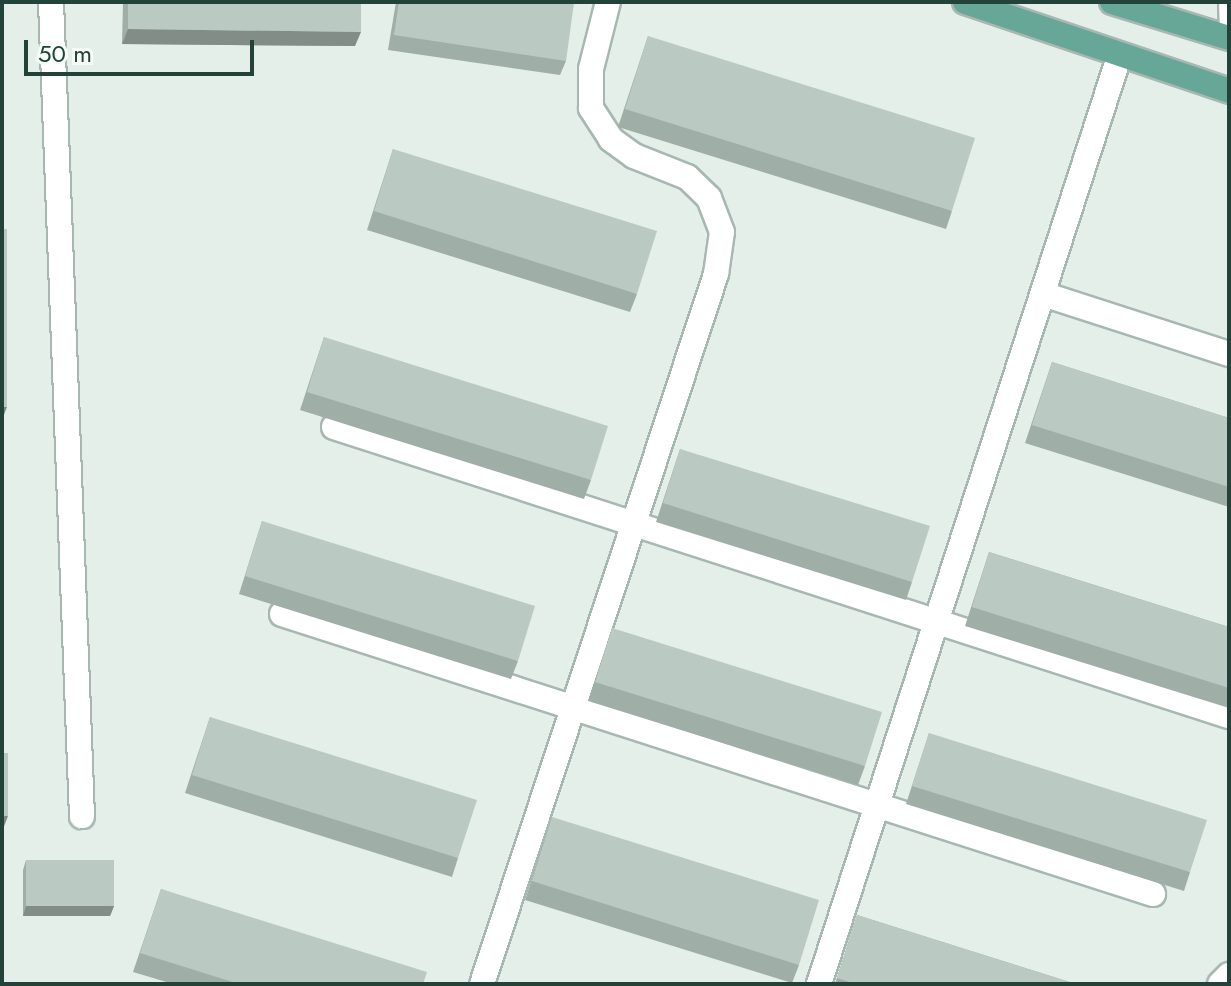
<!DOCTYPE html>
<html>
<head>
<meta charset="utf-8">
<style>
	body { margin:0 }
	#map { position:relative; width:1231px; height:986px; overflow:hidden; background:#e5efea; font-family:Jost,sans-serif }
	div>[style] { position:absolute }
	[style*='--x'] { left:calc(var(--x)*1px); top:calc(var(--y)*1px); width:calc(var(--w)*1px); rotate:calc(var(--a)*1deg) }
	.roads { filter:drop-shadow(2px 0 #a7b8b2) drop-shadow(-2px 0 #a7b8b2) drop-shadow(0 2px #a7b8b2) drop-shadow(0 -2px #a7b8b2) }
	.service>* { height:12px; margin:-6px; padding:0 6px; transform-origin:6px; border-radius:6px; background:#fff }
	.minor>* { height:24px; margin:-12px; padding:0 12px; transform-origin:12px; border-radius:12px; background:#fff }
	.primary>* { height:24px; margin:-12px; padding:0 12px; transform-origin:12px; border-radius:12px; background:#67a797 }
	.wall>* { inset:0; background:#a0aea8 }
	.shaded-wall>* { inset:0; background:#828d88 }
	.building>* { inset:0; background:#bacac3 }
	span { translate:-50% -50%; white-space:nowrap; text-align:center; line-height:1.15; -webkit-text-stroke:6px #f6fbf8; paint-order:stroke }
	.frame { position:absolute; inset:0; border:4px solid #22423a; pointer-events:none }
	.scale { position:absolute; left:24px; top:40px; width:230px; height:36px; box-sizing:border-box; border:4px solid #22423a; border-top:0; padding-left:10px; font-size:24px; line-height:28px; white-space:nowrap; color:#22423a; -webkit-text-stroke:6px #f6fbf8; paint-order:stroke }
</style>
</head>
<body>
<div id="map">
	<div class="roads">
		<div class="service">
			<div style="--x:1225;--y:2;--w:35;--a:88"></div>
		</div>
		<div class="minor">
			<div style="--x:51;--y:2;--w:815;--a:87.82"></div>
			<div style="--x:1043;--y:294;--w:195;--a:17.9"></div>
			<div style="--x:334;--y:427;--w:941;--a:17.9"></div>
			<div style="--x:282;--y:614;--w:915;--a:17.82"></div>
			<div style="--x:482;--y:984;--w:748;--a:-71.76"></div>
			<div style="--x:716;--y:274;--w:42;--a:-81.9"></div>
			<div style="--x:722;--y:232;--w:36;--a:-111"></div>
			<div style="--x:709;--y:198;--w:30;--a:-136"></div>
			<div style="--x:687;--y:177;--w:57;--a:-158.4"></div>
			<div style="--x:634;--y:156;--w:29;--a:-144"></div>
			<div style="--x:611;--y:139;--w:37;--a:-123"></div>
			<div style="--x:591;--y:108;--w:39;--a:-90"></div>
			<div style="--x:591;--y:69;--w:69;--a:-75.8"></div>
			<div style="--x:819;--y:984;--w:977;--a:-72.07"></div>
			<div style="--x:1220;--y:984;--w:13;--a:-45"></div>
		</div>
		<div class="primary">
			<div style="--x:965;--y:2;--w:279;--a:18.6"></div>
			<div style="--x:1112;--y:2;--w:122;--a:17.1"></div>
		</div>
	</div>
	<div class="wall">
		<div style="clip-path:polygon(123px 2px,361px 2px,355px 46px,122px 44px)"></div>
		<div style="clip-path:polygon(396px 2px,565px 2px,566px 61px,560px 75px,388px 50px)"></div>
		<div style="clip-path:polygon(648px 36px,952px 211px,946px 229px,618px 127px)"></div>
		<div style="clip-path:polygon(393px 149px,637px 294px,630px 312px,367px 230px)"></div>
		<div style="clip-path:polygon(324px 337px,591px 480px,584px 499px,300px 410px)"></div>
		<div style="clip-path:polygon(1052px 362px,1229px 418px,1229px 507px,1025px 443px)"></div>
		<div style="clip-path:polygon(680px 449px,912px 582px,906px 600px,656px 522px)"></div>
		<div style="clip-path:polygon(262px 521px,518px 661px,511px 679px,239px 594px)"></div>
		<div style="clip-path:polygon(989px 552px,1229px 627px,1229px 708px,965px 626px)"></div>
		<div style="clip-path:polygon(612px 628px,865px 766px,858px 785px,588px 701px)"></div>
		<div style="clip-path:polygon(210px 717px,458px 858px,452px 877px,185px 793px)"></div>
		<div style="clip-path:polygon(929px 733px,1190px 872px,1184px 891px,906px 804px)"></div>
		<div style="clip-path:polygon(552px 817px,799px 965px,792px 983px,525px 900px)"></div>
		<div style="clip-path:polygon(26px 860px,114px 906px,110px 916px,23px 916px,23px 870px)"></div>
		<div style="clip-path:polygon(161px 889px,423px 984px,173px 984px,133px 972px)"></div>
		<div style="clip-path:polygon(857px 915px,1076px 984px,835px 984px)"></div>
	</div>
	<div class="shaded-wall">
		<div style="clip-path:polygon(128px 29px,361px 32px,355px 46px,122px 44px)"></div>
		<div style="clip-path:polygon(2px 407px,7px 407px,2px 420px)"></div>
		<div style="clip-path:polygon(2px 816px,8px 816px,2px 832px)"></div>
		<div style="clip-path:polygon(26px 906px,114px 906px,110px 916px,23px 916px)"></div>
	</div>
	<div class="building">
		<div style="clip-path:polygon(128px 2px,361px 2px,361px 32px,128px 29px)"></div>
		<div style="clip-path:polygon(399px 2px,565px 2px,574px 3px,566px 61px,394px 35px)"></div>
		<div style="clip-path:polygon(648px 36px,975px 138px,952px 211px,625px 109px)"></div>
		<div style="clip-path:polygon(393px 149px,657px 231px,637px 294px,374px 211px)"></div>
		<div style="clip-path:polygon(2px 229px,7px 229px,7px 407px,2px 407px)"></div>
		<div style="clip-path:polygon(324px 337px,608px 426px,591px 480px,307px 392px)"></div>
		<div style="clip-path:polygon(1052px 362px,1229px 418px,1229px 487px,1032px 425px)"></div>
		<div style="clip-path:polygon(680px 449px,930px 526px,912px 582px,663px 503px)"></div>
		<div style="clip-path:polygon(262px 521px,535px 606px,518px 661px,245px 576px)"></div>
		<div style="clip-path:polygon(989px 552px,1229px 627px,1229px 688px,972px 607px)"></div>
		<div style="clip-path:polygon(612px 628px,882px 712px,865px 766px,595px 682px)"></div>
		<div style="clip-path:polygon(210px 717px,477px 800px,458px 858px,192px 775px)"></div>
		<div style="clip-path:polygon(929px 733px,1207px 820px,1190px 872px,912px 786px)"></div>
		<div style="clip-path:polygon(2px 753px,8px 753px,8px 816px,2px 816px)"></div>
		<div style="clip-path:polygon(552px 817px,819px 900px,799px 965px,532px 881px)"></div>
		<div style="clip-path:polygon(26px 860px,114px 860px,114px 906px,26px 906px)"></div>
		<div style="clip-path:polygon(161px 889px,427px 972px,423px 984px,239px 984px,140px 953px)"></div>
		<div style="clip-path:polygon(857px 915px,1076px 984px,856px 984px,837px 978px)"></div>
	</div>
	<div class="frame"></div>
	<div class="scale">50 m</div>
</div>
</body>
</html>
